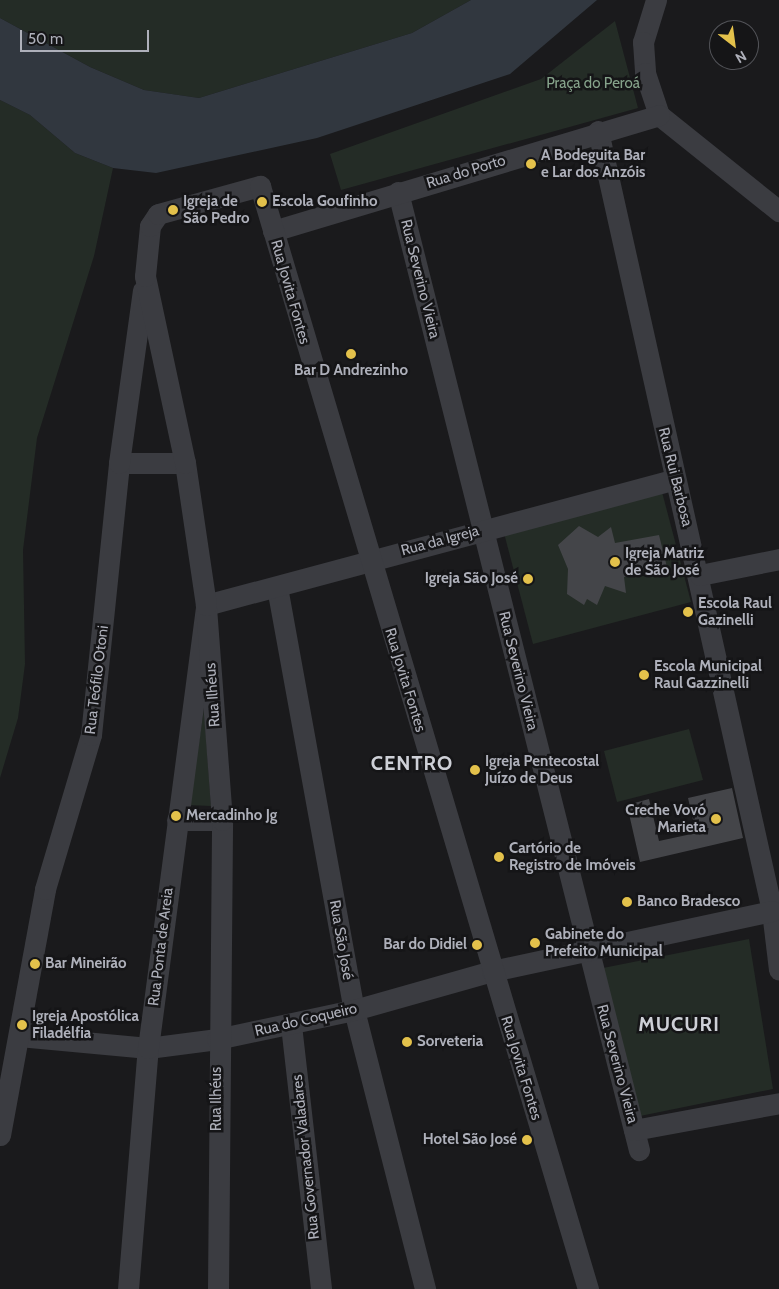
<!DOCTYPE html>
<html>
<head>
<meta charset="utf-8">
<style>
	body { margin:0 }
	#map { position:relative; width:779px; height:1289px; overflow:hidden; background:#1a1a1c; font-family:Cabin,sans-serif }
	div>[style] { position:absolute }
	[style*='--x'] { left:calc(var(--x)*1px); top:calc(var(--y)*1px); width:calc(var(--w)*1px); rotate:calc(var(--a)*1deg) }
	.green>* { inset:0; background:#242c26 }
	.water>* { inset:0; background:#31373f }
	.building>* { inset:0; background:#444549 }
	.minor>* { height:21px; margin:-10.5px; padding:0 10.5px; transform-origin:10.5px; border-radius:10.5px; background:#3b3c41 }
	.dots>* { width:14px; height:14px; translate:-50% -50%; box-sizing:border-box; border:2px solid #151517; border-radius:50% }
	span { translate:-50% -50%; white-space:nowrap; text-align:center; line-height:1.15; -webkit-text-stroke:5px #151517; paint-order:stroke }
	.park-label { font-size:15px; color:#86a38b }
	.poi-label { font-size:15px; color:#aeb0ba; font-weight:700 }
	.left { translate:0 -50%; text-align:left }
	.right { translate:-100% -50%; text-align:right }
	.street-label { font-size:15px; color:#aeb0ba }
	.district-label { font-size:20px; color:#ced0d7; font-weight:700; letter-spacing:1px }
	.north { position:absolute; left:709px; top:20px; width:50px; height:50px; box-sizing:border-box; background:#151517; border:1px solid #525358; border-radius:50%; rotate:150deg; font-size:14px; font-weight:700; line-height:20px; text-align:center; color:#aeb0ba }
	.north::after { content:''; display:block; margin:auto; width:18px; height:22px; background:#e3c14b; clip-path:polygon(50% 0,100% 100%,50% 72%,0 100%) }
	.scale { position:absolute; left:20px; top:30px; width:129px; height:22px; box-sizing:border-box; border:2px solid #aeb0ba; border-top:0; padding-left:6px; font-size:15px; line-height:18px; white-space:nowrap; color:#aeb0ba; -webkit-text-stroke:4px #151517; paint-order:stroke }
</style>
</head>
<body>
<div id="map">
	<div class="green">
		<div style="clip-path:polygon(0 0,471px 0,412px 33px,199px 98px,144px 90px,90px 67px,0 18px)"></div>
		<div style="clip-path:polygon(615px 21px,638px 108px,341px 190px,330px 154px,541px 79px)"></div>
		<div style="clip-path:polygon(0 100px,30px 115px,75px 153px,113px 168px,94px 256px,37px 438px,23px 550px,25px 664px,18px 718px,0 778px)"></div>
		<div style="clip-path:polygon(662px 492px,691px 602px,533px 644px,504px 533px)"></div>
		<div style="clip-path:polygon(204px 709px,211px 806px,189px 805px)"></div>
		<div style="clip-path:polygon(689px 729px,703px 780px,617px 802px,604px 751px)"></div>
		<div style="clip-path:polygon(749px 939px,773px 1089px,640px 1116px,603px 968px)"></div>
	</div>
	<div class="water">
		<div style="clip-path:polygon(471px 0,597px 0,510px 74px,317px 138px,156px 173px,113px 168px,75px 153px,30px 115px,0 100px,0 18px,90px 67px,144px 90px,199px 98px,412px 33px)"></div>
	</div>
	<div class="building">
		<div style="clip-path:polygon(579px 526px,598px 537px,611px 527px,615px 543px,659px 535px,667px 567px,624px 577px,626px 593px,605px 586px,597px 605px,587px 599px,584px 605px,567px 594px,568px 569px,558px 545px)"></div>
		<div style="clip-path:polygon(732px 788px,743px 838px,640px 862px,627px 805px,649px 799px,659px 841px,696px 833px,688px 798px)"></div>
	</div>
	<div class="minor">
		<div style="--x:656;--y:0;--w:44;--a:107.2"></div>
		<div style="--x:643;--y:42;--w:31;--a:86"></div>
		<div style="--x:645;--y:73;--w:44;--a:71.6"></div>
		<div style="--x:659;--y:115;--w:154;--a:38.7"></div>
		<div style="--x:598;--y:131;--w:799;--a:77.42"></div>
		<div style="--x:772;--y:911;--w:59;--a:83.2"></div>
		<div style="--x:398;--y:192;--w:988;--a:75.88"></div>
		<div style="--x:273;--y:231;--w:403;--a:-16.7"></div>
		<div style="--x:119;--y:463;--w:66;--a:0"></div>
		<div style="--x:700;--y:575;--w:81;--a:-11.4"></div>
		<div style="--x:277;--y:587;--w:430;--a:79.7"></div>
		<div style="--x:354;--y:1010;--w:288;--a:75.7"></div>
		<div style="--x:177;--y:820;--w:45;--a:0"></div>
		<div style="--x:291;--y:1025;--w:266;--a:83.5"></div>
		<div style="--x:19;--y:1036;--w:130;--a:5.3"></div>
		<div style="--x:148;--y:1048;--w:70;--a:-7.4"></div>
		<div style="--x:217;--y:1039;--w:140;--a:-12"></div>
		<div style="--x:354;--y:1010;--w:143;--a:-15.8"></div>
		<div style="--x:492;--y:971;--w:286;--a:-12.1"></div>
		<div style="--x:634;--y:1130;--w:147;--a:-10.5"></div>
		<div style="--x:0;--y:1135;--w:250;--a:-79.6"></div>
		<div style="--x:45;--y:889;--w:161;--a:-73.4"></div>
		<div style="--x:91;--y:735;--w:273;--a:-84.1"></div>
		<div style="--x:119;--y:463;--w:174;--a:-82.1"></div>
		<div style="--x:128;--y:1289;--w:242;--a:-85.3"></div>
		<div style="--x:148;--y:1048;--w:447;--a:-82.5"></div>
		<div style="--x:206;--y:605;--w:484;--a:-15"></div>
		<div style="--x:218;--y:1289;--w:469;--a:-89.5"></div>
		<div style="--x:222;--y:820;--w:216;--a:-94.3"></div>
		<div style="--x:206;--y:605;--w:144;--a:-98.4"></div>
		<div style="--x:185;--y:463;--w:191;--a:-102.1"></div>
		<div style="--x:145;--y:276;--w:50;--a:-84.3"></div>
		<div style="--x:150;--y:226;--w:14;--a:-56"></div>
		<div style="--x:158;--y:214;--w:106;--a:-15.4"></div>
		<div style="--x:260;--y:186;--w:1151;--a:73.44"></div>
	</div>
	<div class="dots">
		<div style="left:531px;top:164px;background:#e3c14b"></div>
		<div style="left:262px;top:202px;background:#e3c14b"></div>
		<div style="left:173px;top:210px;background:#e3c14b"></div>
		<div style="left:351px;top:354px;background:#e3c14b"></div>
		<div style="left:615px;top:562px;background:#e3c14b"></div>
		<div style="left:528px;top:579px;background:#e3c14b"></div>
		<div style="left:688px;top:612px;background:#e3c14b"></div>
		<div style="left:644px;top:675px;background:#e3c14b"></div>
		<div style="left:475px;top:770px;background:#e3c14b"></div>
		<div style="left:176px;top:816px;background:#e3c14b"></div>
		<div style="left:716px;top:819px;background:#e3c14b"></div>
		<div style="left:499px;top:857px;background:#e3c14b"></div>
		<div style="left:627px;top:902px;background:#e3c14b"></div>
		<div style="left:535px;top:943px;background:#e3c14b"></div>
		<div style="left:477px;top:945px;background:#e3c14b"></div>
		<div style="left:35px;top:964px;background:#e3c14b"></div>
		<div style="left:22px;top:1025px;background:#e3c14b"></div>
		<div style="left:407px;top:1042px;background:#e3c14b"></div>
		<div style="left:527px;top:1140px;background:#e3c14b"></div>
	</div>
	<div class="park-label">
		<span style="left:593px;top:84px">Praça do Peroá</span>
	</div>
	<div class="poi-label">
		<span class="left" style="left:541px;top:164px">A Bodeguita Bar<br>e Lar dos Anzóis</span>
		<span class="left" style="left:183px;top:210px">Igreja de<br>São Pedro</span>
		<span class="left" style="left:272px;top:202px">Escola Goufinho</span>
		<span style="left:351px;top:371px">Bar D Andrezinho</span>
		<span class="left" style="left:625px;top:562px">Igreja Matriz<br>de São José</span>
		<span class="right" style="left:518px;top:579px">Igreja São José</span>
		<span class="left" style="left:698px;top:612px">Escola Raul<br>Gazinelli</span>
		<span class="left" style="left:654px;top:675px">Escola Municipal<br>Raul Gazzinelli</span>
		<span class="left" style="left:485px;top:770px">Igreja Pentecostal<br>Juízo de Deus</span>
		<span class="right" style="left:706px;top:819px">Creche Vovó<br>Marieta</span>
		<span class="left" style="left:186px;top:816px">Mercadinho Jg</span>
		<span class="left" style="left:509px;top:857px">Cartório de<br>Registro de Imóveis</span>
		<span class="left" style="left:637px;top:902px">Banco Bradesco</span>
		<span class="left" style="left:545px;top:943px">Gabinete do<br>Prefeito Municipal</span>
		<span class="right" style="left:467px;top:945px">Bar do Didiel</span>
		<span class="left" style="left:45px;top:964px">Bar Mineirão</span>
		<span class="left" style="left:32px;top:1025px">Igreja Apostólica<br>Filadélfia</span>
		<span class="left" style="left:417px;top:1042px">Sorveteria</span>
		<span class="right" style="left:517px;top:1140px">Hotel São José</span>
	</div>
	<div class="street-label">
		<span style="left:466px;top:172px;rotate:-17deg">Rua do Porto</span>
		<span style="left:420px;top:279px;rotate:76deg">Rua Severino Vieira</span>
		<span style="left:290px;top:292px;rotate:74deg">Rua Jovita Fontes</span>
		<span style="left:675px;top:477px;rotate:76deg">Rua Rui Barbosa</span>
		<span style="left:440px;top:541px;rotate:-15deg">Rua da Igreja</span>
		<span style="left:518px;top:671px;rotate:76deg">Rua Severino Vieira</span>
		<span style="left:97px;top:680px;rotate:-83deg">Rua Teófilo Otoni</span>
		<span style="left:405px;top:680px;rotate:73deg">Rua Jovita Fontes</span>
		<span style="left:213px;top:695px;rotate:-94deg">Rua Ilhéus</span>
		<span style="left:341px;top:940px;rotate:80deg">Rua São José</span>
		<span style="left:161px;top:947px;rotate:-83deg">Rua Ponta de Areia</span>
		<span style="left:306px;top:1020px;rotate:-13deg">Rua do Coqueiro</span>
		<span style="left:617px;top:1064px;rotate:75deg">Rua Severino Vieira</span>
		<span style="left:521px;top:1068px;rotate:73deg">Rua Jovita Fontes</span>
		<span style="left:217px;top:1099px;rotate:-90deg">Rua Ilhéus</span>
		<span style="left:306px;top:1157px;rotate:-96deg">Rua Governador Valadares</span>
	</div>
	<div class="district-label">
		<span style="left:412px;top:763px">CENTRO</span>
		<span style="left:679px;top:1024px">MUCURI</span>
	</div>
	<div class="north">N</div>
	<div class="scale">50 m</div>
</div>
</body>
</html>
